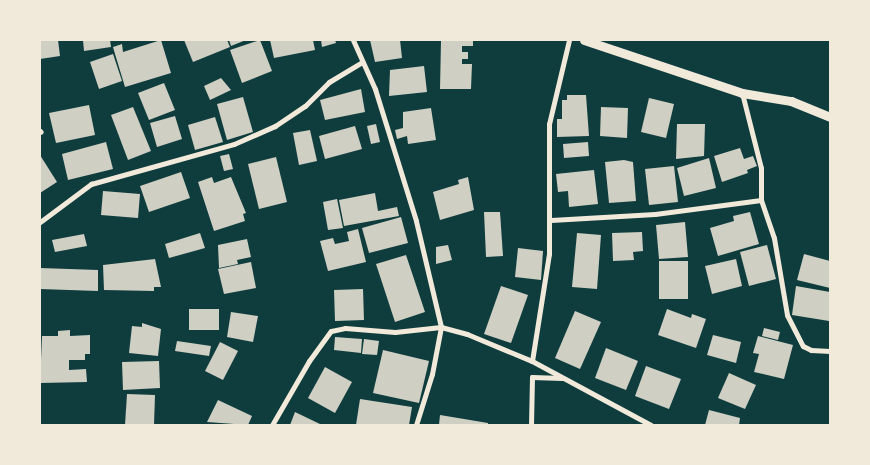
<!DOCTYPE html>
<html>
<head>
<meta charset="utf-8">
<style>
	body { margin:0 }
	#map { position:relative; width:870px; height:465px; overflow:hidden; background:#0f3d3e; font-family:"Source Sans 3",sans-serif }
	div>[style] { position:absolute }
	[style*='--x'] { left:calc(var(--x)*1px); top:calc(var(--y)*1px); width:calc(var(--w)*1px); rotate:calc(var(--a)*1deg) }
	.building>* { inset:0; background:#cfcfc3 }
	.minor>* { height:5px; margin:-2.5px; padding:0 2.5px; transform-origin:2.5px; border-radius:2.5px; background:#f1e9da }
	.tertiary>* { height:9px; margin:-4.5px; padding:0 4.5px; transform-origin:4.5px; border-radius:4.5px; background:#f1e9da }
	span { translate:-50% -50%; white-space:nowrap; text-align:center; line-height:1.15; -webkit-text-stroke:4px #f1e9da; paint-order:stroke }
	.frame { position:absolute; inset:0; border:41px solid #f1e9da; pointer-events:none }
</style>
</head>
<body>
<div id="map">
	<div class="building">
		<div style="clip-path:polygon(40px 40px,58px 40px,60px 56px,40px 59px)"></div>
		<div style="clip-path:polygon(83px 40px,110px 40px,111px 47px,84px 51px)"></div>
		<div style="clip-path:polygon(161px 40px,171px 73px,125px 87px,115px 54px,120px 52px,115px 54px,113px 47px,122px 44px,123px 52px)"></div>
		<div style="clip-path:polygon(184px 40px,227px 40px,230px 47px,193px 62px)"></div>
		<div style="clip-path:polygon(229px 40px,246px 40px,231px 46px)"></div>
		<div style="clip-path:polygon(260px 40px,272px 71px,242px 83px,230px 50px)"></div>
		<div style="clip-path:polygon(270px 40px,313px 40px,315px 50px,274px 58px)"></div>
		<div style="clip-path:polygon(321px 40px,335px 40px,336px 43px,322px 47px)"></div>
		<div style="clip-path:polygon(370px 40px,400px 40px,402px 58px,375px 62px)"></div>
		<div style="clip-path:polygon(441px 40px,473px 40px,473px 46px,462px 46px,462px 52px,468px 52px,468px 59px,462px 59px,462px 64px,472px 64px,471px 89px,440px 89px)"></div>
		<div style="clip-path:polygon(113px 54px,122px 81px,99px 89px,90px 62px)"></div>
		<div style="clip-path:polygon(424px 66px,427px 92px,389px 96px,390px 70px)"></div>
		<div style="clip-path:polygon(221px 78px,231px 90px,210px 100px,204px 86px)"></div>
		<div style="clip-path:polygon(164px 83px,175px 110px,149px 120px,138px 93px)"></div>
		<div style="clip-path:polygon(361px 89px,365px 112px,325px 120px,320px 100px)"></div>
		<div style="clip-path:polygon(567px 95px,586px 95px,589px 136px,557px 137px,557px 119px,562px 119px,562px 100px,567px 100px)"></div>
		<div style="clip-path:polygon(243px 97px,253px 132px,227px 140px,217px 104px)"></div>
		<div style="clip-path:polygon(649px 98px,674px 104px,666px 138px,641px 132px)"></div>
		<div style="clip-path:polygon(89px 105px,95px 135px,56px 143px,49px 113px)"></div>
		<div style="clip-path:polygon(133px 107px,151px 151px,128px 160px,111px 115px)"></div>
		<div style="clip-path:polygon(601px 107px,628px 108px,627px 138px,600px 136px)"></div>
		<div style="clip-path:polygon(431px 108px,436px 140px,408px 144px,407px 136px,397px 139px,395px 130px,403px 128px,403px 112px)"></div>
		<div style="clip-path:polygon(175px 116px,182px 139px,157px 147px,150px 123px)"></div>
		<div style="clip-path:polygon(215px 117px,223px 142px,195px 150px,188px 125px)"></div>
		<div style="clip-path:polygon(376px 124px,380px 142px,371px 144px,367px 126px)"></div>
		<div style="clip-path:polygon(677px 124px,705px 124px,704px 156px,676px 159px)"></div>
		<div style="clip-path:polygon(355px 126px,362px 149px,325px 159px,319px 136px)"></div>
		<div style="clip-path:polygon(310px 130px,317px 161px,299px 165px,293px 133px)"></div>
		<div style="clip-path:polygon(106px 142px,113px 169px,68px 180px,62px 154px)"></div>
		<div style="clip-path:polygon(588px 142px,589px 156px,564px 158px,563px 144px)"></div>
		<div style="clip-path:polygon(740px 148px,744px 159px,753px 156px,757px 166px,747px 170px,748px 173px,722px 182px,714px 156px)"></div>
		<div style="clip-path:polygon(229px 154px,233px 169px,224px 171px,220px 156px)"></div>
		<div style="clip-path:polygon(40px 155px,57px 182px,40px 193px)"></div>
		<div style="clip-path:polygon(276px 157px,287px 202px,259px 209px,248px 164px)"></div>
		<div style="clip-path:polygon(709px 158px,716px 188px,684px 196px,677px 168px)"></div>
		<div style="clip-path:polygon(624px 160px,633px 162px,636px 201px,609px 203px,605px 162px)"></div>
		<div style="clip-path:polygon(674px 166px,678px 202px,649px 205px,645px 169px)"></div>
		<div style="clip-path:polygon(594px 170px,598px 204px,569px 207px,568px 191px,558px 192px,556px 174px)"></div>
		<div style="clip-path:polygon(181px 172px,190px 198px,149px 212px,140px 186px)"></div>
		<div style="clip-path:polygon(212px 177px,214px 183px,231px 177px,246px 213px,243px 214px,245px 221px,214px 231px,198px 182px)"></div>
		<div style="clip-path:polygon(468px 177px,474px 210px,440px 220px,433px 192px,459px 184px,458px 180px)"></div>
		<div style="clip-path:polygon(103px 191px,140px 194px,138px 218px,101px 215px)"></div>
		<div style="clip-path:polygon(375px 193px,378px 211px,397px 207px,399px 216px,344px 226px,339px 200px)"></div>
		<div style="clip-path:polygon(337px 199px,343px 228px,328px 230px,323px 202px)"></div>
		<div style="clip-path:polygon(484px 212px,500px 212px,503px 256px,486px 257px)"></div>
		<div style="clip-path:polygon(750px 212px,759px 244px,718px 256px,710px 228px,734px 221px,733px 216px)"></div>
		<div style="clip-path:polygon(401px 217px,408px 243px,369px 253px,362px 228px)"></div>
		<div style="clip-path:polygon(685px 222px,688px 257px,659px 259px,656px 225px)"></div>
		<div style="clip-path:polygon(358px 229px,366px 262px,328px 271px,320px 241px,333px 238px,335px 244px,349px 241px,347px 232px)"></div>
		<div style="clip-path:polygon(642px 232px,643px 251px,633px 252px,634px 260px,613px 261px,612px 233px)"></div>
		<div style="clip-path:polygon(200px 233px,205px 248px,169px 258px,165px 244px)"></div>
		<div style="clip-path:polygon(577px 233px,601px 235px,597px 289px,572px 287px)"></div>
		<div style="clip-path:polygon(84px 234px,87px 246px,55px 252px,52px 240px)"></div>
		<div style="clip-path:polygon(247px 239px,251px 257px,237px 260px,238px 264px,219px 268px,218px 245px)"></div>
		<div style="clip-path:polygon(448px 245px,452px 260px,436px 264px,436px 247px)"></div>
		<div style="clip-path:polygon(767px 245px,776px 279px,749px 286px,740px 252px)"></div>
		<div style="clip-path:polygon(518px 248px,543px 251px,541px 280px,515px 277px)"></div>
		<div style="clip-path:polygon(804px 254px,830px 261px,830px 288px,797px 280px)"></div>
		<div style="clip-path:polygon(406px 255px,425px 312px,395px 322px,376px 264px)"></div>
		<div style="clip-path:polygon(155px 259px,161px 287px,154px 287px,154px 291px,104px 290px,103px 265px)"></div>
		<div style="clip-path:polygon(736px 259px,742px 286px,712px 294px,705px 266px)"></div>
		<div style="clip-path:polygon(659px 261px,688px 261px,688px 299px,659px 299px)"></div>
		<div style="clip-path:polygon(251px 262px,256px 288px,224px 294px,218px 269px)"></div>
		<div style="clip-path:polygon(40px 268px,98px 270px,98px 291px,40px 289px)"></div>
		<div style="clip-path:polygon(501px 286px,528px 295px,511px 343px,484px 334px)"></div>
		<div style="clip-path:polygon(796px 286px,830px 292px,829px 321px,792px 315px)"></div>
		<div style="clip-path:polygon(363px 289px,364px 320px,335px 321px,334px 290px)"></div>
		<div style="clip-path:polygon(189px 309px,219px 309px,219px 330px,189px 330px)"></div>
		<div style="clip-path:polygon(667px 309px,691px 318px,692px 314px,706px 319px,696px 348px,658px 335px)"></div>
		<div style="clip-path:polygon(575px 311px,601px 322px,580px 369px,555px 358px)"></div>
		<div style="clip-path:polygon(231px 312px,258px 316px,253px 342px,227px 337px)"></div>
		<div style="clip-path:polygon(142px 323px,161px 329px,158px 356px,129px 353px,132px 326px,142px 327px)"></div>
		<div style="clip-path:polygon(764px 328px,780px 332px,778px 340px,762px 336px)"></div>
		<div style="clip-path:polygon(70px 330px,70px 336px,90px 335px,90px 354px,85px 354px,85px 360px,69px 360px,69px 370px,86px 369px,87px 382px,40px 383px,42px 336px,58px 336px,58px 331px)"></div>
		<div style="clip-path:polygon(713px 335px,741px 342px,736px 363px,707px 355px)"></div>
		<div style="clip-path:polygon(758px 336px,793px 345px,784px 379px,754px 372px,759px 354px,753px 353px)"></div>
		<div style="clip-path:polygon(335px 337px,362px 339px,361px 353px,334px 350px)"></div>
		<div style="clip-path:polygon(364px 339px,379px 341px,377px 355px,362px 354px)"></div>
		<div style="clip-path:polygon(177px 341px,211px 346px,209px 356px,175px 351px)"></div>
		<div style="clip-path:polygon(220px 342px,238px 351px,223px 380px,205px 371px)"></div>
		<div style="clip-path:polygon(606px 348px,638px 361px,626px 390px,595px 378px)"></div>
		<div style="clip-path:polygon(383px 350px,429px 361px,419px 403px,373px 393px)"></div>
		<div style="clip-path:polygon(159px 361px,160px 388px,123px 390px,122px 362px)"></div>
		<div style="clip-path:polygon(646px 366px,681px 379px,669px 409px,635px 396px)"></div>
		<div style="clip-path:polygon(325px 367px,352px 382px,335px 413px,308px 398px)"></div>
		<div style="clip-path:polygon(729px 373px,756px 385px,745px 409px,718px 398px)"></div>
		<div style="clip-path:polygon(127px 394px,155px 395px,154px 425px,125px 425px)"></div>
		<div style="clip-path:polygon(360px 399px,412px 407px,409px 425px,356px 425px)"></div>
		<div style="clip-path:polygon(218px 400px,252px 416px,248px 425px,207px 422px)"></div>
		<div style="clip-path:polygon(709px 410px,740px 418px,739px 425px,705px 425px)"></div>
		<div style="clip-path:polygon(295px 412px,322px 425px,290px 425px)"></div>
		<div style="clip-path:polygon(440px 415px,488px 423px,488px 425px,439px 425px)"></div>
	</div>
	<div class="minor">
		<div style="--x:353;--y:40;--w:54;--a:65.8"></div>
		<div style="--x:375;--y:89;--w:138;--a:72.7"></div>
		<div style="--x:416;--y:221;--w:109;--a:76.7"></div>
		<div style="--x:441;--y:327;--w:48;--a:100.8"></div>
		<div style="--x:432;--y:374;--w:53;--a:107.4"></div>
		<div style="--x:742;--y:93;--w:77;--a:75.8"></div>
		<div style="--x:761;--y:168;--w:32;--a:90"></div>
		<div style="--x:761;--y:200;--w:40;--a:71.1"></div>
		<div style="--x:774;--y:238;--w:78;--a:80.4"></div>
		<div style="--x:787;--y:315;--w:35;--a:63"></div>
		<div style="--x:803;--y:346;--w:9;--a:27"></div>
		<div style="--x:811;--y:350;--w:19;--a:3"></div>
		<div style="--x:40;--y:131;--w:1;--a:45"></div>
		<div style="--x:551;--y:220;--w:104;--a:-3.3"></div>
		<div style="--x:655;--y:214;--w:107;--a:-7.5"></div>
		<div style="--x:40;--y:222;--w:64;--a:-36.7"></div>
		<div style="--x:91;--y:184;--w:148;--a:-15.6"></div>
		<div style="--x:234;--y:144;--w:45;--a:-23.7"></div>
		<div style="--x:275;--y:126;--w:36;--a:-34"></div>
		<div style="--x:305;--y:106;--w:34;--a:-45"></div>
		<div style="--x:329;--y:82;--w:37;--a:-31"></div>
		<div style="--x:532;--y:361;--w:108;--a:-81"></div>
		<div style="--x:549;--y:254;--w:130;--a:-90"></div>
		<div style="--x:549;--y:124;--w:86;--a:-76.6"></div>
		<div style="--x:272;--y:425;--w:74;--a:-60"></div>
		<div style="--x:309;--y:361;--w:37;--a:-54"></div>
		<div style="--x:331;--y:331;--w:14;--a:-12"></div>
		<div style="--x:345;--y:328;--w:50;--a:4.6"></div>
		<div style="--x:395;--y:332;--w:46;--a:-6.2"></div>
		<div style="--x:441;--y:327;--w:27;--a:15"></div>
		<div style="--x:467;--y:334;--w:70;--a:22.6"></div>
		<div style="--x:532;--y:361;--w:135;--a:28.3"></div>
		<div style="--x:531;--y:425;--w:48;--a:-88.8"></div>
		<div style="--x:532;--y:377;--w:30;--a:2"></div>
	</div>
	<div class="tertiary">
		<div style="--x:584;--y:40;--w:167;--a:18.5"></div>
		<div style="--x:742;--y:93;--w:50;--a:9.3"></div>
		<div style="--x:791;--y:101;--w:42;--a:22.3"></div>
	</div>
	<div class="frame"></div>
</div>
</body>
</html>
